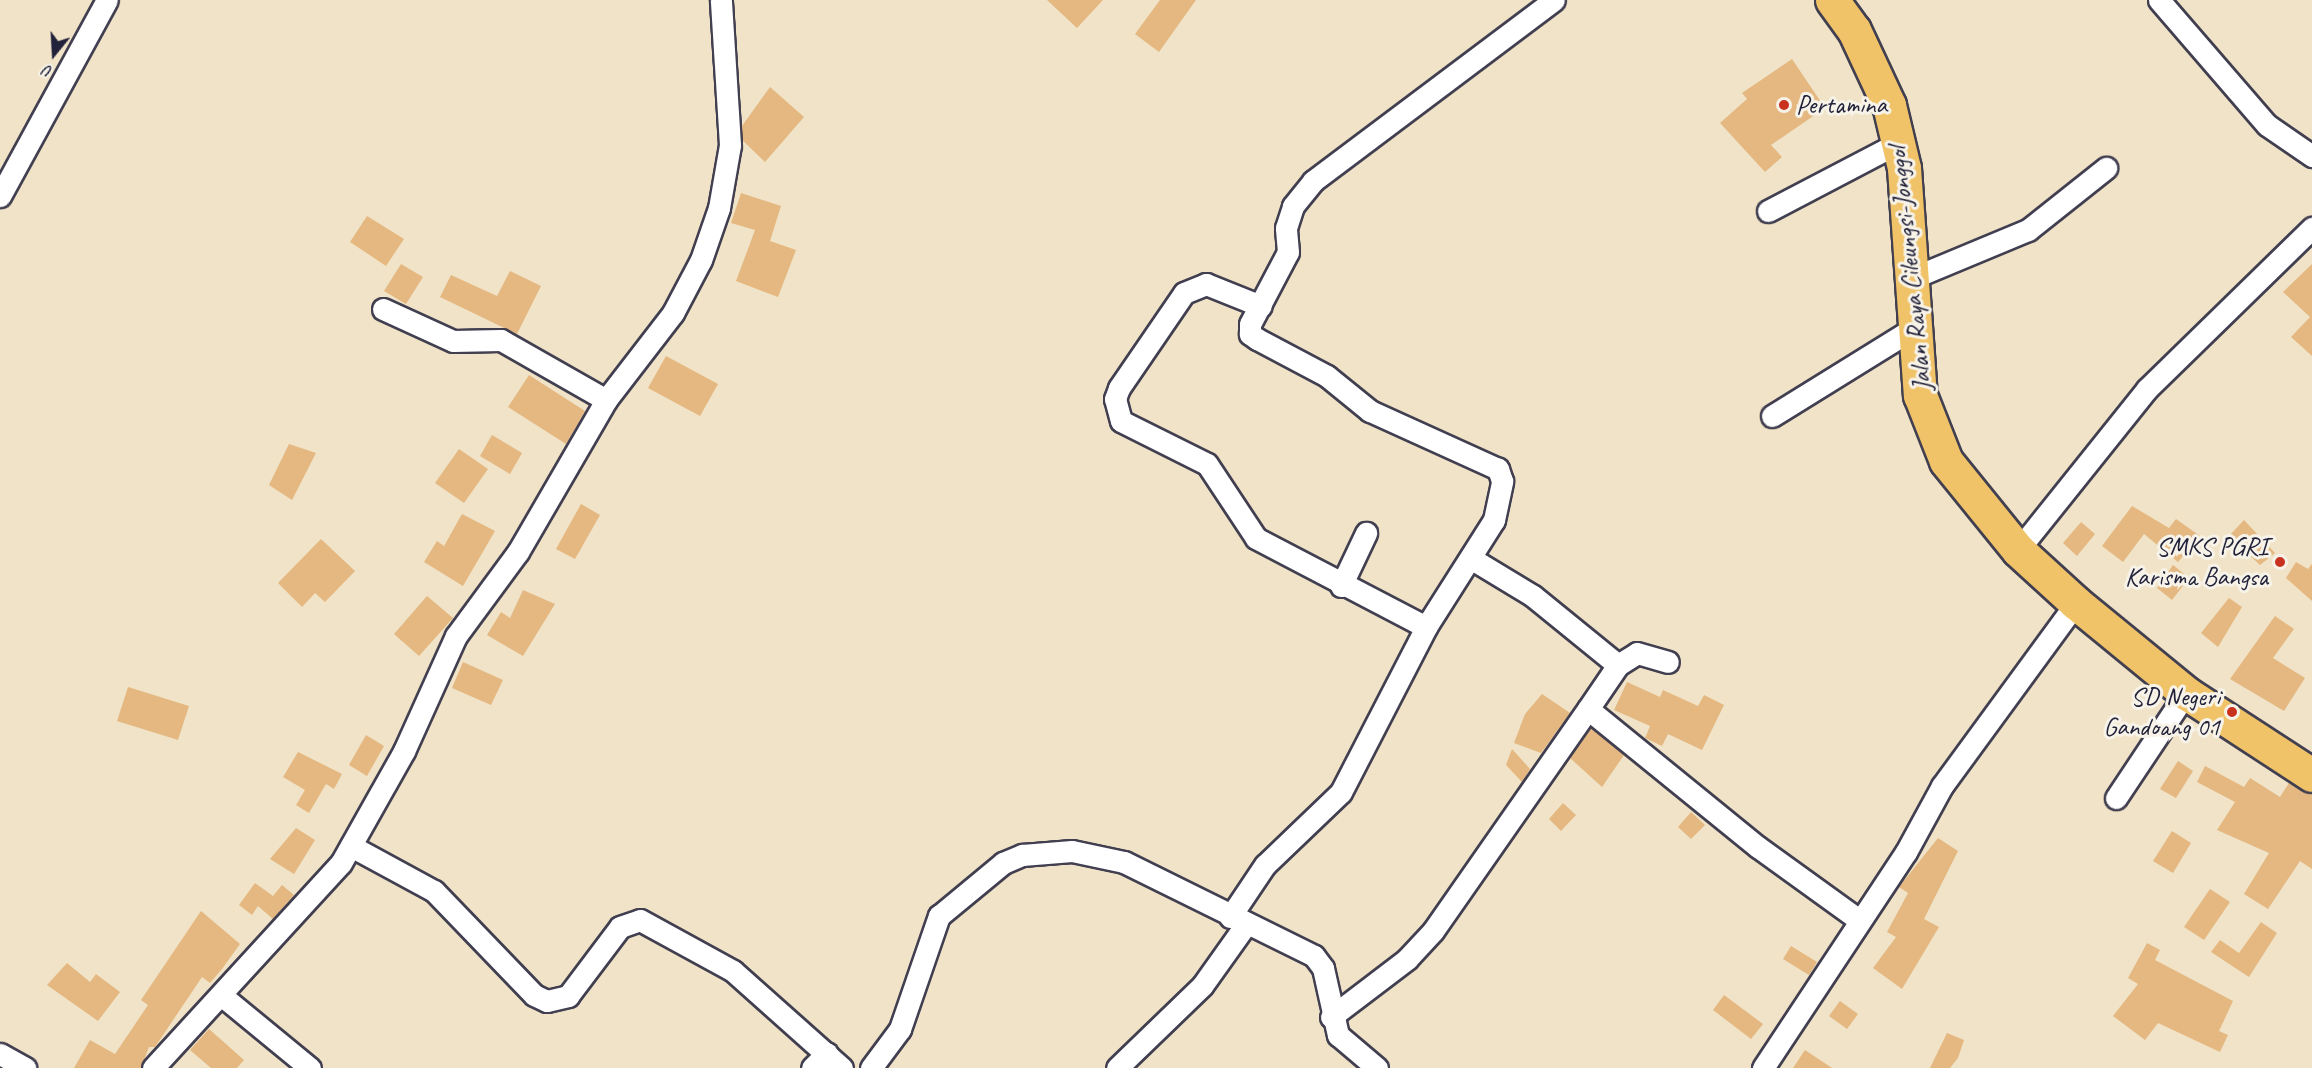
<!DOCTYPE html>
<html>
<head>
<meta charset="utf-8">
<style>
	body { margin:0 }
	#map { position:relative; width:2312px; height:1068px; overflow:hidden; background:#f0e3c7; font-family:Caveat,sans-serif }
	div>[style] { position:absolute }
	[style*='--x'] { left:calc(var(--x)*1px); top:calc(var(--y)*1px); width:calc(var(--w)*1px); rotate:calc(var(--a)*1deg) }
	.building>* { inset:0; background:#e4b880 }
	.roads { filter:drop-shadow(2px 0 #413f50) drop-shadow(-2px 0 #413f50) drop-shadow(0 2px #413f50) drop-shadow(0 -2px #413f50) }
	.minor>* { height:21px; margin:-10.5px; padding:0 10.5px; transform-origin:10.5px; border-radius:10.5px; background:#fff }
	.primary>* { height:33px; margin:-16.5px; padding:0 16.5px; transform-origin:16.5px; border-radius:16.5px; background:#f1c369 }
	.dots>* { width:16px; height:16px; translate:-50% -50%; box-sizing:border-box; border:3px solid #f7f3e8; border-radius:50% }
	span { translate:-50% -50%; white-space:nowrap; text-align:center; line-height:1.15; -webkit-text-stroke:6px #f7f3e8; paint-order:stroke }
	.poi-label { font-size:26px; color:#22223b }
	.left { translate:0 -50%; text-align:left }
	.right { translate:-100% -50%; text-align:right }
	.street-label { font-size:26px; color:#22223b }
	.north { position:absolute; left:24px; top:24px; width:60px; height:60px; -webkit-text-stroke:4px #f7f3e8; paint-order:stroke; rotate:198deg; font-size:16px; font-weight:700; line-height:24px; text-align:center; color:#22223b }
	.north::after { content:''; display:block; margin:auto; width:21px; height:27px; background:#22223b; clip-path:polygon(50% 0,100% 100%,50% 72%,0 100%) }
</style>
</head>
<body>
<div id="map">
	<div class="building">
		<div style="clip-path:polygon(1047px 0,1103px 0,1077px 28px)"></div>
		<div style="clip-path:polygon(1160px 0,1196px 0,1159px 52px,1135px 34px)"></div>
		<div style="clip-path:polygon(1792px 59px,1825px 108px,1771px 145px,1782px 157px,1765px 172px,1720px 123px,1747px 99px,1742px 93px)"></div>
		<div style="clip-path:polygon(770px 87px,804px 117px,765px 162px,742px 140px,742px 126px)"></div>
		<div style="clip-path:polygon(741px 193px,781px 206px,770px 241px,796px 250px,778px 297px,736px 281px,755px 230px,731px 223px)"></div>
		<div style="clip-path:polygon(367px 216px,404px 239px,386px 266px,350px 242px)"></div>
		<div style="clip-path:polygon(401px 264px,423px 277px,406px 304px,384px 291px)"></div>
		<div style="clip-path:polygon(2312px 264px,2312px 356px,2291px 337px,2310px 317px,2283px 292px)"></div>
		<div style="clip-path:polygon(510px 271px,541px 286px,517px 334px,440px 297px,451px 275px,497px 296px)"></div>
		<div style="clip-path:polygon(666px 356px,718px 384px,700px 416px,648px 388px)"></div>
		<div style="clip-path:polygon(529px 375px,585px 411px,566px 444px,508px 407px)"></div>
		<div style="clip-path:polygon(492px 435px,522px 453px,510px 474px,480px 456px)"></div>
		<div style="clip-path:polygon(289px 444px,316px 453px,292px 500px,269px 485px)"></div>
		<div style="clip-path:polygon(459px 449px,488px 469px,464px 503px,435px 483px)"></div>
		<div style="clip-path:polygon(581px 504px,600px 515px,575px 559px,556px 549px)"></div>
		<div style="clip-path:polygon(2132px 506px,2169px 528px,2176px 519px,2200px 536px,2178px 562px,2144px 534px,2123px 562px,2102px 546px)"></div>
		<div style="clip-path:polygon(462px 514px,495px 531px,463px 586px,424px 562px,437px 541px,444px 546px)"></div>
		<div style="clip-path:polygon(2244px 520px,2275px 553px,2260px 565px,2229px 536px)"></div>
		<div style="clip-path:polygon(2081px 522px,2095px 534px,2077px 556px,2063px 543px)"></div>
		<div style="clip-path:polygon(321px 539px,355px 571px,325px 602px,315px 593px,302px 607px,278px 583px)"></div>
		<div style="clip-path:polygon(2296px 562px,2308px 569px,2312px 564px,2312px 601px,2286px 578px)"></div>
		<div style="clip-path:polygon(2173px 565px,2189px 578px,2172px 600px,2157px 588px)"></div>
		<div style="clip-path:polygon(523px 590px,555px 604px,523px 656px,487px 635px,501px 612px,510px 618px)"></div>
		<div style="clip-path:polygon(427px 596px,453px 618px,419px 656px,394px 634px)"></div>
		<div style="clip-path:polygon(2229px 598px,2242px 607px,2218px 647px,2201px 633px)"></div>
		<div style="clip-path:polygon(2275px 616px,2294px 629px,2273px 658px,2305px 678px,2284px 711px,2230px 679px)"></div>
		<div style="clip-path:polygon(463px 662px,503px 680px,491px 705px,452px 688px)"></div>
		<div style="clip-path:polygon(1627px 682px,1660px 697px,1663px 690px,1698px 706px,1704px 695px,1724px 705px,1702px 750px,1668px 734px,1662px 746px,1645px 738px,1650px 726px,1614px 710px)"></div>
		<div style="clip-path:polygon(128px 687px,189px 706px,178px 740px,117px 721px)"></div>
		<div style="clip-path:polygon(1542px 694px,1570px 713px,1541px 753px,1514px 743px,1525px 714px)"></div>
		<div style="clip-path:polygon(1591px 728px,1624px 755px,1602px 787px,1570px 758px)"></div>
		<div style="clip-path:polygon(366px 735px,384px 746px,367px 776px,349px 765px)"></div>
		<div style="clip-path:polygon(1512px 749px,1530px 769px,1522px 782px,1506px 765px)"></div>
		<div style="clip-path:polygon(298px 752px,342px 774px,334px 789px,326px 784px,309px 813px,296px 805px,305px 790px,283px 777px)"></div>
		<div style="clip-path:polygon(2178px 761px,2193px 771px,2176px 798px,2160px 789px)"></div>
		<div style="clip-path:polygon(2205px 766px,2244px 787px,2250px 778px,2280px 797px,2289px 783px,2312px 795px,2312px 869px,2300px 861px,2268px 909px,2244px 894px,2269px 853px,2217px 830px,2235px 802px,2197px 782px)"></div>
		<div style="clip-path:polygon(1563px 803px,1576px 815px,1561px 831px,1549px 819px)"></div>
		<div style="clip-path:polygon(1691px 812px,1705px 825px,1691px 839px,1678px 827px)"></div>
		<div style="clip-path:polygon(296px 828px,315px 840px,294px 874px,270px 859px)"></div>
		<div style="clip-path:polygon(2172px 831px,2191px 843px,2173px 873px,2153px 861px)"></div>
		<div style="clip-path:polygon(1938px 838px,1958px 851px,1924px 919px,1939px 927px,1902px 989px,1873px 968px,1896px 937px,1887px 932px,1908px 893px,1899px 887px)"></div>
		<div style="clip-path:polygon(255px 883px,273px 896px,282px 885px,294px 895px,273px 919px,258px 906px,252px 915px,239px 905px)"></div>
		<div style="clip-path:polygon(2210px 889px,2230px 902px,2204px 940px,2184px 927px)"></div>
		<div style="clip-path:polygon(201px 911px,240px 944px,222px 969px,210px 983px,202px 977px,155px 1047px,149px 1047px,141px 1068px,74px 1068px,90px 1040px,115px 1054px,148px 1005px,141px 1000px)"></div>
		<div style="clip-path:polygon(2261px 922px,2277px 933px,2249px 977px,2211px 952px,2220px 940px,2239px 953px)"></div>
		<div style="clip-path:polygon(2147px 943px,2160px 950px,2155px 960px,2233px 1001px,2219px 1031px,2228px 1035px,2220px 1052px,2158px 1023px,2145px 1040px,2113px 1016px,2138px 984px,2128px 978px)"></div>
		<div style="clip-path:polygon(1791px 946px,1817px 962px,1809px 975px,1783px 959px)"></div>
		<div style="clip-path:polygon(67px 963px,90px 982px,96px 974px,120px 992px,98px 1021px,47px 985px)"></div>
		<div style="clip-path:polygon(1724px 995px,1763px 1024px,1751px 1039px,1713px 1010px)"></div>
		<div style="clip-path:polygon(1840px 1001px,1858px 1014px,1847px 1029px,1829px 1016px)"></div>
		<div style="clip-path:polygon(209px 1029px,244px 1060px,237px 1068px,211px 1068px,190px 1050px)"></div>
		<div style="clip-path:polygon(1947px 1033px,1964px 1040px,1958px 1058px,1950px 1068px,1930px 1068px)"></div>
		<div style="clip-path:polygon(1805px 1050px,1832px 1068px,1793px 1068px)"></div>
	</div>
	<div class="roads">
		<div class="minor">
			<div style="--x:2159;--y:0;--w:165;--a:49.2"></div>
			<div style="--x:2267;--y:125;--w:55;--a:34.6"></div>
			<div style="--x:0;--y:196;--w:223;--a:-61.4"></div>
			<div style="--x:1768;--y:211;--w:147;--a:-27.6"></div>
			<div style="--x:1910;--y:279;--w:128;--a:-22.6"></div>
			<div style="--x:2028;--y:230;--w:100;--a:-38.5"></div>
			<div style="--x:383;--y:309;--w:77;--a:24.6"></div>
			<div style="--x:453;--y:341;--w:48;--a:-1.2"></div>
			<div style="--x:501;--y:340;--w:121;--a:29.7"></div>
			<div style="--x:1772;--y:416;--w:167;--a:-31.8"></div>
			<div style="--x:2018;--y:550;--w:206;--a:-51.3"></div>
			<div style="--x:2147;--y:389;--w:231;--a:-44.3"></div>
			<div style="--x:1472;--y:559;--w:71;--a:31.2"></div>
			<div style="--x:1533;--y:596;--w:109;--a:39.1"></div>
			<div style="--x:1618;--y:665;--w:53;--a:124.3"></div>
			<div style="--x:1341;--y:586;--w:59;--a:-64.7"></div>
			<div style="--x:1426;--y:627;--w:127;--a:-57.6"></div>
			<div style="--x:1494;--y:520;--w:40;--a:-78"></div>
			<div style="--x:1502;--y:481;--w:13;--a:-108"></div>
			<div style="--x:1498;--y:469;--w:141;--a:-155.6"></div>
			<div style="--x:1370;--y:411;--w:55;--a:-140.9"></div>
			<div style="--x:1327;--y:376;--w:79;--a:-152.1"></div>
			<div style="--x:1257;--y:339;--w:9;--a:-144"></div>
			<div style="--x:1250;--y:334;--w:10;--a:-90"></div>
			<div style="--x:1250;--y:324;--w:81;--a:-62.2"></div>
			<div style="--x:1288;--y:252;--w:24;--a:-95"></div>
			<div style="--x:1286;--y:228;--w:23;--a:-72"></div>
			<div style="--x:1293;--y:206;--w:32;--a:-51"></div>
			<div style="--x:1313;--y:181;--w:301;--a:-36.9"></div>
			<div style="--x:1618;--y:665;--w:22;--a:-32"></div>
			<div style="--x:1637;--y:653;--w:32;--a:16"></div>
			<div style="--x:2116;--y:798;--w:126;--a:-56.3"></div>
			<div style="--x:351;--y:846;--w:94;--a:28.5"></div>
			<div style="--x:434;--y:891;--w:144;--a:46.1"></div>
			<div style="--x:534;--y:995;--w:14;--a:25"></div>
			<div style="--x:547;--y:1001;--w:22;--a:-13"></div>
			<div style="--x:568;--y:996;--w:86;--a:-53"></div>
			<div style="--x:620;--y:927;--w:21;--a:-19"></div>
			<div style="--x:640;--y:920;--w:106;--a:28.7"></div>
			<div style="--x:733;--y:971;--w:146;--a:41.7"></div>
			<div style="--x:1230;--y:917;--w:63;--a:-56.1"></div>
			<div style="--x:1265;--y:865;--w:105;--a:-43.8"></div>
			<div style="--x:1341;--y:792;--w:186;--a:-62.7"></div>
			<div style="--x:1426;--y:627;--w:192;--a:-152.4"></div>
			<div style="--x:1256;--y:538;--w:89;--a:-123.5"></div>
			<div style="--x:1207;--y:464;--w:96;--a:-153.4"></div>
			<div style="--x:1121;--y:421;--w:23;--a:-105"></div>
			<div style="--x:1115;--y:399;--w:12;--a:-70"></div>
			<div style="--x:1119;--y:388;--w:115;--a:-55.6"></div>
			<div style="--x:1184;--y:293;--w:24;--a:-22"></div>
			<div style="--x:1206;--y:284;--w:59;--a:21.8"></div>
			<div style="--x:221;--y:995;--w:115;--a:39.4"></div>
			<div style="--x:1331;--y:1017;--w:96;--a:-37.3"></div>
			<div style="--x:1407;--y:959;--w:38;--a:-47"></div>
			<div style="--x:1433;--y:931;--w:271;--a:-55.1"></div>
			<div style="--x:1588;--y:709;--w:219;--a:39.1"></div>
			<div style="--x:1758;--y:847;--w:123;--a:35.8"></div>
			<div style="--x:0;--y:1054;--w:29;--a:29"></div>
			<div style="--x:153;--y:1068;--w:278;--a:-47.5"></div>
			<div style="--x:341;--y:863;--w:129;--a:-60.6"></div>
			<div style="--x:404;--y:751;--w:126;--a:-65.7"></div>
			<div style="--x:456;--y:636;--w:104;--a:-53.6"></div>
			<div style="--x:518;--y:552;--w:176;--a:-59.9"></div>
			<div style="--x:606;--y:400;--w:110;--a:-52.4"></div>
			<div style="--x:673;--y:313;--w:60;--a:-62.2"></div>
			<div style="--x:701;--y:260;--w:55;--a:-70.9"></div>
			<div style="--x:719;--y:208;--w:64;--a:-80.1"></div>
			<div style="--x:730;--y:145;--w:145;--a:-93.6"></div>
			<div style="--x:812;--y:1068;--w:21;--a:-45"></div>
			<div style="--x:871;--y:1068;--w:49;--a:-53.4"></div>
			<div style="--x:900;--y:1029;--w:120;--a:-71"></div>
			<div style="--x:939;--y:916;--w:83;--a:-39.6"></div>
			<div style="--x:1003;--y:863;--w:21;--a:-23"></div>
			<div style="--x:1022;--y:855;--w:50;--a:-4.6"></div>
			<div style="--x:1072;--y:851;--w:53;--a:11.9"></div>
			<div style="--x:1124;--y:862;--w:212;--a:26.3"></div>
			<div style="--x:1314;--y:956;--w:15;--a:53"></div>
			<div style="--x:1323;--y:968;--w:69;--a:77.4"></div>
			<div style="--x:1338;--y:1035;--w:51;--a:40.2"></div>
			<div style="--x:1117;--y:1068;--w:118;--a:-44"></div>
			<div style="--x:1202;--y:986;--w:76;--a:-54.6"></div>
			<div style="--x:1763;--y:1068;--w:259;--a:-56.5"></div>
			<div style="--x:1906;--y:852;--w:75;--a:-61.4"></div>
			<div style="--x:1942;--y:786;--w:227;--a:-53.8"></div>
		</div>
		<div class="primary">
			<div style="--x:1832;--y:0;--w:37;--a:54"></div>
			<div style="--x:1854;--y:30;--w:83;--a:65"></div>
			<div style="--x:1889;--y:105;--w:65;--a:76.6"></div>
			<div style="--x:1904;--y:168;--w:228;--a:86"></div>
			<div style="--x:1920;--y:395;--w:71;--a:68.5"></div>
			<div style="--x:1946;--y:461;--w:114;--a:51"></div>
			<div style="--x:2018;--y:550;--w:79;--a:42.4"></div>
			<div style="--x:2076;--y:603;--w:142;--a:39.3"></div>
			<div style="--x:2186;--y:693;--w:150;--a:33.1"></div>
		</div>
	</div>
	<div class="dots">
		<div style="left:1784px;top:105px;background:#c8321e"></div>
		<div style="left:2280px;top:562px;background:#c8321e"></div>
		<div style="left:2232px;top:712px;background:#c8321e"></div>
	</div>
	<div class="poi-label">
		<span class="left" style="left:1796px;top:105px">Pertamina</span>
		<span class="right" style="left:2268px;top:562px">SMKS PGRI<br>Karisma Bangsa</span>
		<span class="right" style="left:2220px;top:712px">SD Negeri<br>Gandoang 01</span>
	</div>
	<div class="street-label">
		<span style="left:1910px;top:269px;rotate:-96deg">Jalan Raya Cileungsi-Jonggol</span>
	</div>
	<div class="north">U</div>
</div>
</body>
</html>
